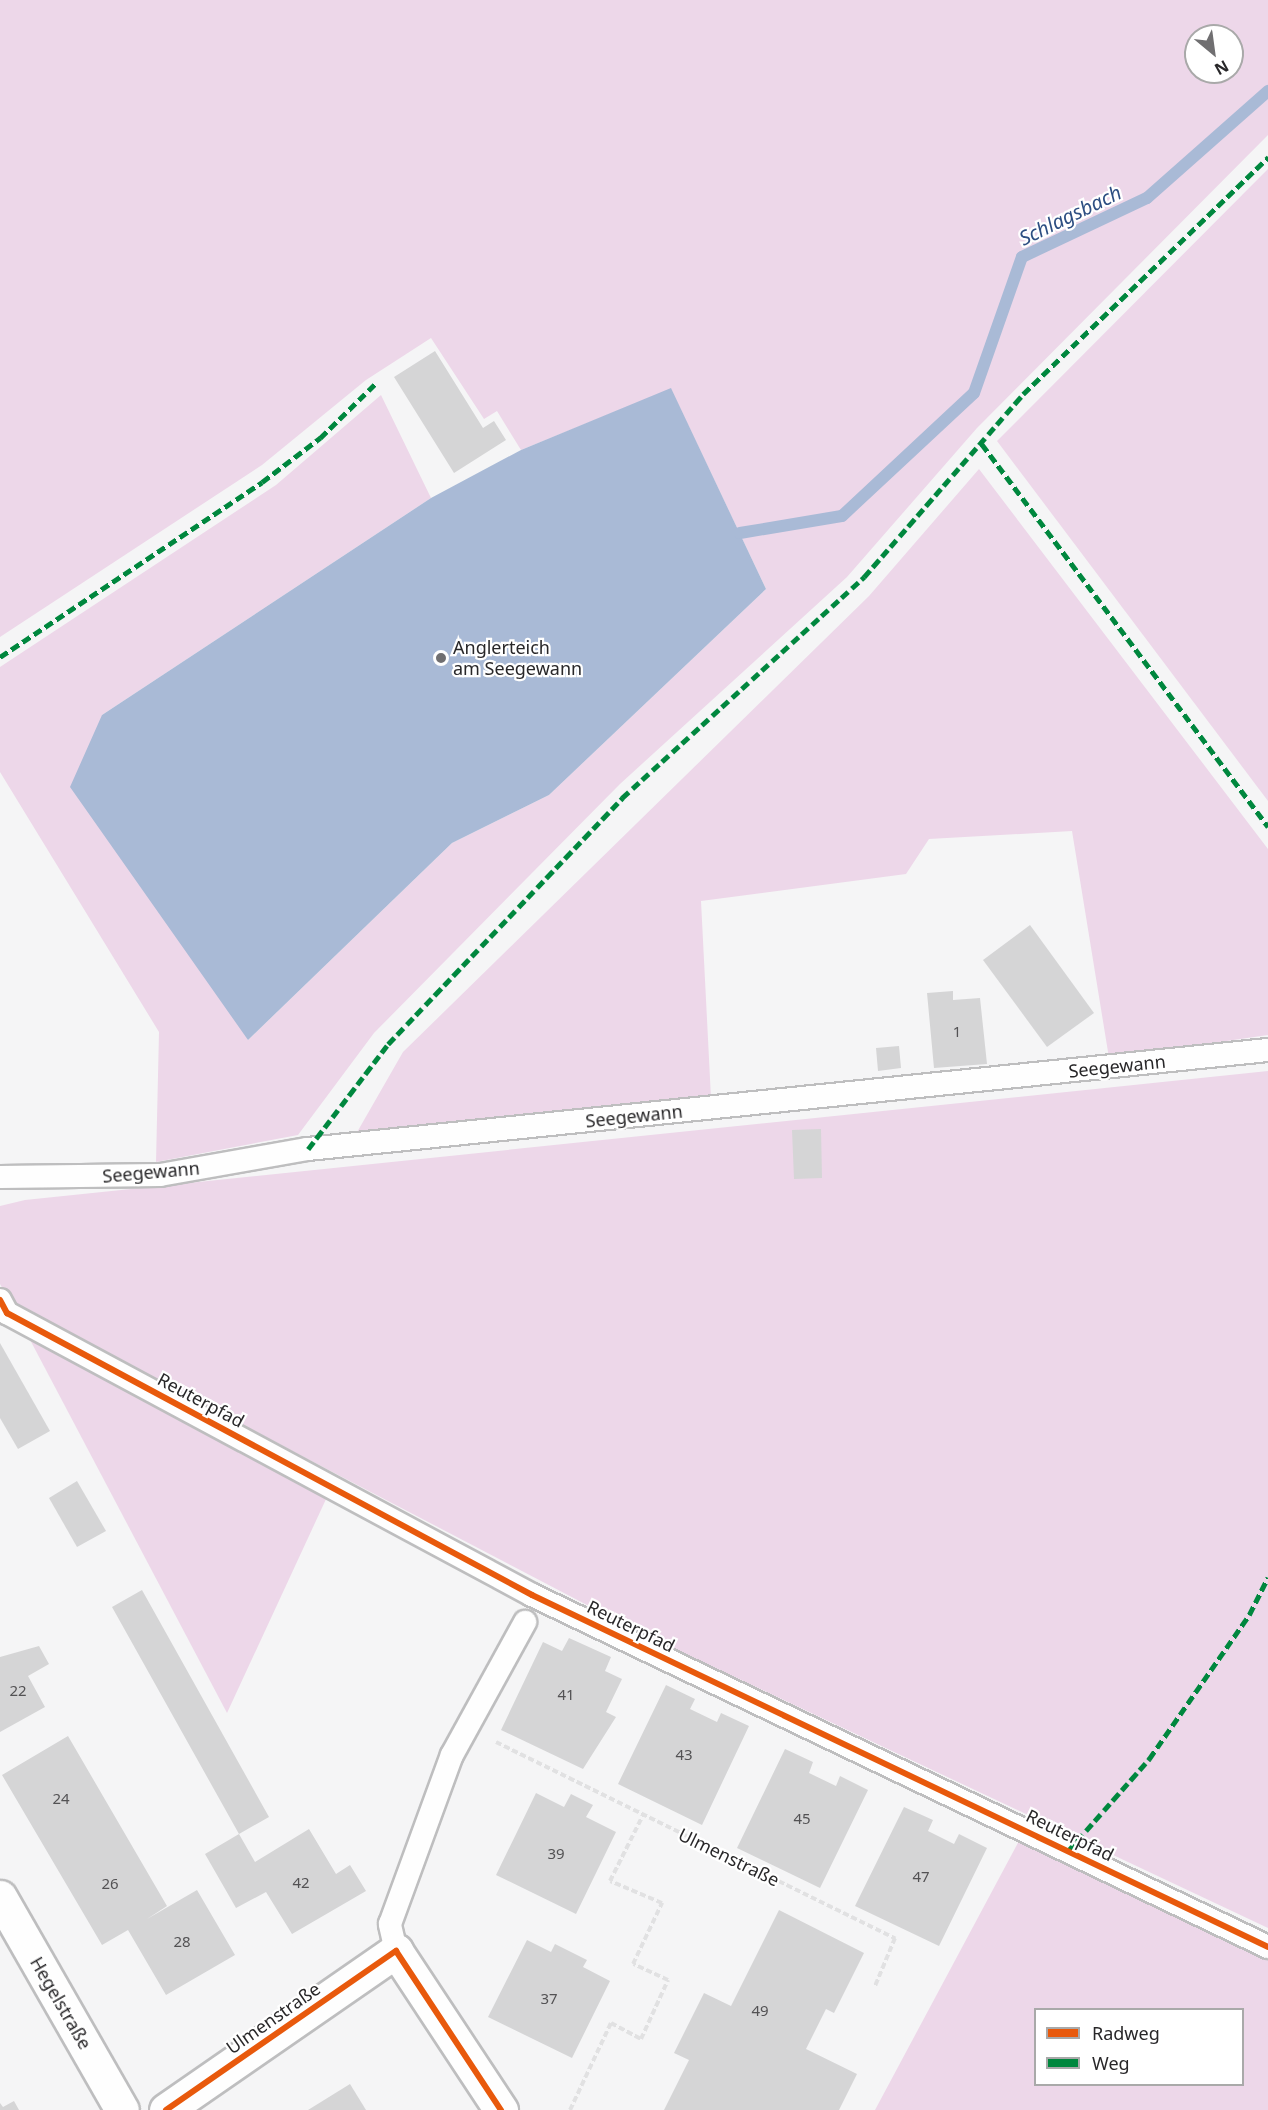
<!DOCTYPE html>
<html>
<head>
<meta charset="utf-8">
<style>
	body { margin:0 }
	#map { position:relative; width:1268px; height:2110px; overflow:hidden; background:#f5f5f6; font-family:"Noto Sans",sans-serif }
	div>[style] { position:absolute }
	[style*='--x'] { left:calc(var(--x)*1px); top:calc(var(--y)*1px); width:calc(var(--w)*1px); rotate:calc(var(--a)*1deg) }
	.green>* { inset:0; background:#edd7e9 }
	.water>* { inset:0; background:#a9bad6 }
	.stream>* { height:12px; margin:-6px; padding:0 6px; transform-origin:6px; border-radius:6px; background:#a9bad6 }
	.building>* { inset:0; background:#d5d5d6 }
	.path>* { height:4px; margin-top:-2px; transform-origin:0; background:repeating-linear-gradient(90deg,#e1e1e2 0 6px,transparent 0 9px) }
	.roads { filter:drop-shadow(2px 0 #bebebf) drop-shadow(-2px 0 #bebebf) drop-shadow(0 2px #bebebf) drop-shadow(0 -2px #bebebf) }
	.service>* { height:22px; margin:-11px; padding:0 11px; transform-origin:11px; border-radius:11px; background:#fefefe }
	.minor>* { height:33px; margin:-16.5px; padding:0 16.5px; transform-origin:16.5px; border-radius:16.5px; background:#fefefe }
	.quiet>* { height:4.5px; margin-top:-2.25px; transform-origin:0; background:repeating-linear-gradient(90deg,#00873e 0 9px,transparent 0 13.5px) }
	.cycleway>* { height:6px; margin:-3px; padding:0 3px; transform-origin:3px; border-radius:3px; background:#e8590c }
	.dots>* { width:16px; height:16px; translate:-50% -50%; box-sizing:border-box; border:3px solid #fff; border-radius:50% }
	span { translate:-50% -50%; white-space:nowrap; text-align:center; line-height:1.15; -webkit-text-stroke:4.5px #fff; paint-order:stroke }
	.number-label { font-size:15px; color:#535254 }
	.number-label span { -webkit-text-stroke-width:0 }
	.poi-label { font-size:18px; color:#282729 }
	.left { translate:0 -50%; text-align:left }
	.street-label { font-size:18px; color:#282729 }
	.water-label { font-size:20px; color:#2d4e82; font-style:italic }
	.legend { position:absolute; left:1034px; top:2008px; width:210px; height:78px; box-sizing:border-box; background:#fff; border:2px solid #a9a9a9; margin:0; padding:8px 10px; list-style:none; font-size:18px; color:#282729 }
	.legend li { display:flex; align-items:center; gap:12px; height:30px }
	.legend b { width:30px; border:2px solid #a9a9a9 }
	.north { position:absolute; left:1184px; top:24px; width:60px; height:60px; box-sizing:border-box; background:#fff; border:2px solid #a9a9a9; border-radius:50%; rotate:151deg; font-size:16px; font-weight:700; line-height:24px; text-align:center; color:#282729 }
	.north::after { content:''; display:block; margin:auto; width:21px; height:27px; background:#706f71; clip-path:polygon(50% 0,100% 100%,50% 72%,0 100%) }
</style>
</head>
<body>
<div id="map">
	<div class="green">
		<div style="clip-path:polygon(evenodd,0 0,1268px 0,1268px 135px,977px 428px,847px 577px,620px 784px,374px 1033px,298px 1135px,156px 1162px,159px 1032px,0 772px,0 667px,276px 485px,381px 395px,431px 498px,102px 715px,248px 1040px,452px 843px,549px 795px,766px 589px,671px 389px,521px 450px,497px 411px,484px 419px,431px 338px,366px 380px,262px 465px,0 637px,0 0,1196px 36px,1232px 36px,1232px 72px,1196px 72px,1196px 36px)"></div>
		<div style="clip-path:polygon(1268px 169px,1268px 801px,997px 441px)"></div>
		<div style="clip-path:polygon(979px 469px,1268px 849px,1268px 1035px,1109px 1058px,1072px 831px,929px 839px,906px 874px,701px 901px,711px 1098px,356px 1134px,403px 1052px,869px 596px)"></div>
		<div style="clip-path:polygon(1268px 1071px,1268px 1928px,633px 1629px,11px 1304px,0 1284px,0 1206px,25px 1200px)"></div>
		<div style="clip-path:polygon(28px 1336px,327px 1497px,227px 1713px)"></div>
		<div style="clip-path:polygon(evenodd,1020px 1839px,1268px 1959px,1268px 2110px,875px 2110px,1020px 1839px,1036px 2010px,1242px 2010px,1242px 2084px,1036px 2084px,1036px 2010px)"></div>
	</div>
	<div class="water">
		<div style="clip-path:polygon(671px 388px,766px 589px,549px 795px,452px 843px,248px 1040px,70px 787px,102px 715px,431px 498px,521px 450px)"></div>
	</div>
	<div class="stream">
		<div style="--x:740;--y:533;--w:103;--a:-9.5"></div>
		<div style="--x:842;--y:516;--w:180;--a:-43"></div>
		<div style="--x:974;--y:393;--w:144;--a:-70.6"></div>
		<div style="--x:1022;--y:257;--w:138;--a:-25.3"></div>
		<div style="--x:1147;--y:198;--w:162;--a:-41.5"></div>
	</div>
	<div class="building">
		<div style="clip-path:polygon(435px 351px,483px 428px,494px 421px,506px 440px,454px 473px,394px 377px)"></div>
		<div style="clip-path:polygon(1030px 925px,1094px 1013px,1047px 1047px,983px 960px)"></div>
		<div style="clip-path:polygon(953px 991px,953px 1000px,980px 998px,987px 1064px,934px 1068px,927px 993px)"></div>
		<div style="clip-path:polygon(899px 1046px,901px 1068px,878px 1071px,876px 1048px)"></div>
		<div style="clip-path:polygon(821px 1129px,822px 1178px,794px 1179px,792px 1130px)"></div>
		<div style="clip-path:polygon(0 1343px,50px 1431px,18px 1449px,0 1418px)"></div>
		<div style="clip-path:polygon(77px 1481px,106px 1531px,77px 1547px,49px 1498px)"></div>
		<div style="clip-path:polygon(142px 1590px,269px 1817px,239px 1834px,255px 1862px,309px 1829px,336px 1874px,350px 1865px,366px 1891px,292px 1934px,266px 1892px,236px 1908px,205px 1854px,239px 1834px,112px 1607px)"></div>
		<div style="clip-path:polygon(569px 1638px,611px 1657px,605px 1671px,622px 1679px,606px 1712px,616px 1717px,583px 1769px,501px 1730px,543px 1642px,562px 1651px)"></div>
		<div style="clip-path:polygon(39px 1646px,49px 1664px,28px 1676px,45px 1707px,0 1732px,0 1657px)"></div>
		<div style="clip-path:polygon(666px 1685px,695px 1699px,690px 1709px,717px 1722px,721px 1713px,749px 1726px,702px 1825px,618px 1784px)"></div>
		<div style="clip-path:polygon(68px 1736px,167px 1906px,147px 1919px,197px 1890px,235px 1955px,166px 1995px,128px 1930px,102px 1945px,2px 1775px)"></div>
		<div style="clip-path:polygon(785px 1749px,813px 1762px,809px 1773px,836px 1786px,840px 1776px,868px 1790px,820px 1888px,737px 1848px)"></div>
		<div style="clip-path:polygon(536px 1793px,564px 1807px,571px 1794px,593px 1805px,586px 1817px,616px 1832px,576px 1914px,496px 1875px)"></div>
		<div style="clip-path:polygon(904px 1807px,933px 1820px,928px 1831px,954px 1844px,959px 1834px,987px 1848px,939px 1946px,855px 1906px)"></div>
		<div style="clip-path:polygon(779px 1910px,864px 1953px,834px 2013px,826px 2009px,806px 2049px,857px 2074px,839px 2110px,664px 2110px,689px 2060px,674px 2053px,704px 1993px,731px 2006px)"></div>
		<div style="clip-path:polygon(527px 1940px,551px 1952px,555px 1944px,587px 1960px,583px 1967px,610px 1981px,572px 2058px,488px 2017px)"></div>
		<div style="clip-path:polygon(350px 2084px,366px 2110px,308px 2110px)"></div>
		<div style="clip-path:polygon(14px 2101px,19px 2110px,0 2110px,0 2103px,3px 2107px)"></div>
	</div>
	<div class="path">
		<div style="--x:496;--y:1742;--w:445;--a:26.2"></div>
		<div style="--x:895;--y:1938;--w:52;--a:112.6"></div>
		<div style="--x:570;--y:2110;--w:96;--a:-64.8"></div>
		<div style="--x:611;--y:2023;--w:34;--a:28"></div>
		<div style="--x:641;--y:2039;--w:65;--a:-65.4"></div>
		<div style="--x:668;--y:1980;--w:38;--a:-155"></div>
		<div style="--x:633;--y:1964;--w:68;--a:-64.6"></div>
		<div style="--x:662;--y:1903;--w:56;--a:-157.1"></div>
		<div style="--x:610;--y:1881;--w:74;--a:-63.4"></div>
	</div>
	<div class="roads">
		<div class="service">
			<div style="--x:0;--y:1177;--w:160;--a:-0.7"></div>
			<div style="--x:160;--y:1175;--w:150;--a:-10"></div>
			<div style="--x:308;--y:1149;--w:965;--a:-5.89"></div>
			<div style="--x:0;--y:1300;--w:15;--a:62"></div>
			<div style="--x:7;--y:1313;--w:596;--a:28.24"></div>
			<div style="--x:532;--y:1595;--w:816;--a:25.56"></div>
			<div style="--x:396;--y:1951;--w:28;--a:-103"></div>
			<div style="--x:390;--y:1924;--w:180;--a:-69.9"></div>
			<div style="--x:452;--y:1755;--w:152;--a:-61.2"></div>
		</div>
		<div class="minor">
			<div style="--x:0;--y:1897;--w:245;--a:60.2"></div>
			<div style="--x:166;--y:2110;--w:280;--a:-34.7"></div>
			<div style="--x:396;--y:1951;--w:191;--a:56.6"></div>
		</div>
	</div>
	<div class="quiet">
		<div style="--x:982;--y:444;--w:478;--a:53.2"></div>
		<div style="--x:0;--y:657;--w:315;--a:-33.7"></div>
		<div style="--x:262;--y:482;--w:73;--a:-37.2"></div>
		<div style="--x:320;--y:438;--w:78;--a:-44.5"></div>
		<div style="--x:308;--y:1149;--w:132;--a:-52.7"></div>
		<div style="--x:388;--y:1044;--w:340;--a:-46.4"></div>
		<div style="--x:622;--y:798;--w:328;--a:-42.4"></div>
		<div style="--x:864;--y:577;--w:242;--a:-49"></div>
		<div style="--x:1023;--y:394;--w:341;--a:-44"></div>
		<div style="--x:1068;--y:1851;--w:123;--a:-48.6"></div>
		<div style="--x:1149;--y:1759;--w:175;--a:-55.2"></div>
		<div style="--x:1249;--y:1615;--w:42;--a:-63.4"></div>
	</div>
	<div class="cycleway">
		<div style="--x:0;--y:1300;--w:15;--a:62"></div>
		<div style="--x:7;--y:1313;--w:596;--a:28.24"></div>
		<div style="--x:532;--y:1595;--w:816;--a:25.56"></div>
		<div style="--x:166;--y:2110;--w:280;--a:-34.7"></div>
		<div style="--x:396;--y:1951;--w:191;--a:56.6"></div>
	</div>
	<div class="dots">
		<div style="left:441px;top:658px;background:#706f71"></div>
	</div>
	<div class="number-label">
		<span style="left:957px;top:1032px">1</span>
		<span style="left:18px;top:1691px">22</span>
		<span style="left:566px;top:1695px">41</span>
		<span style="left:684px;top:1755px">43</span>
		<span style="left:61px;top:1799px">24</span>
		<span style="left:802px;top:1819px">45</span>
		<span style="left:556px;top:1854px">39</span>
		<span style="left:921px;top:1877px">47</span>
		<span style="left:301px;top:1883px">42</span>
		<span style="left:110px;top:1884px">26</span>
		<span style="left:182px;top:1942px">28</span>
		<span style="left:549px;top:1999px">37</span>
		<span style="left:760px;top:2011px">49</span>
	</div>
	<div class="poi-label">
		<span class="left" style="left:453px;top:658px">Anglerteich<br>am Seegewann</span>
	</div>
	<div class="street-label">
		<span style="left:1117px;top:1066px;rotate:-6deg">Seegewann</span>
		<span style="left:634px;top:1116px;rotate:-6deg">Seegewann</span>
		<span style="left:151px;top:1172px;rotate:-5deg">Seegewann</span>
		<span style="left:201px;top:1400px;rotate:28deg">Reuterpfad</span>
		<span style="left:631px;top:1626px;rotate:26deg">Reuterpfad</span>
		<span style="left:1070px;top:1835px;rotate:26deg">Reuterpfad</span>
		<span style="left:729px;top:1857px;rotate:26deg">Ulmenstraße</span>
		<span style="left:61px;top:2003px;rotate:60deg">Hegelstraße</span>
		<span style="left:273px;top:2018px;rotate:-35deg">Ulmenstraße</span>
	</div>
	<div class="water-label">
		<span style="left:1070px;top:215px;rotate:-26deg">Schlagsbach</span>
	</div>
	<ul class="legend">
	<li><b style="height:8px;background:#e8590c"></b>Radweg</li>
	<li><b style="height:8px;background:#00873e"></b>Weg</li>
	</ul>
	<div class="north">N</div>
</div>
</body>
</html>
